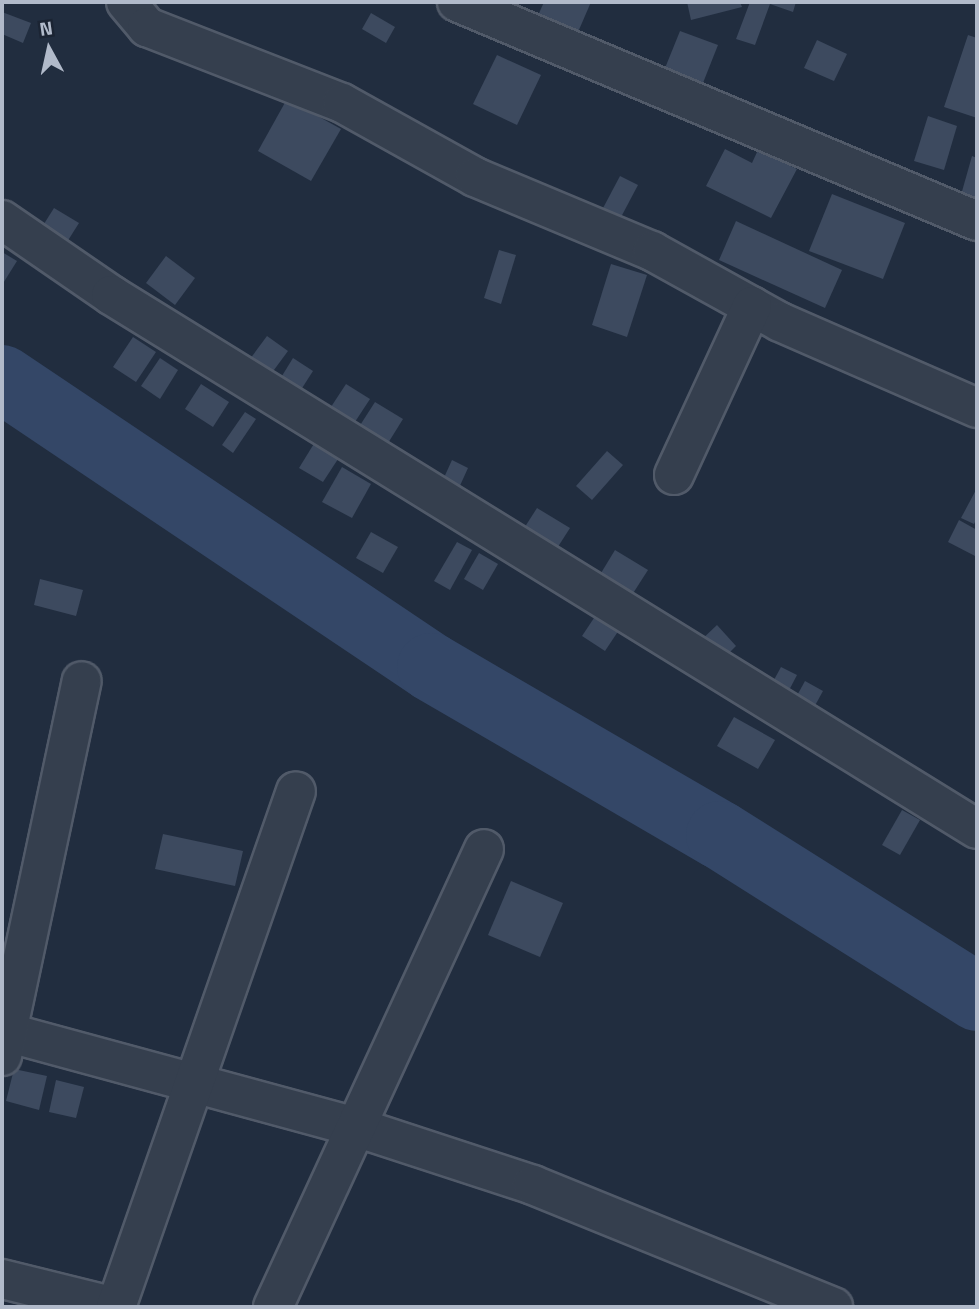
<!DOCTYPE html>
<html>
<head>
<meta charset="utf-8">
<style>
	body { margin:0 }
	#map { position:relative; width:979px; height:1309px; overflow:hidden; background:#212d3f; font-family:"Titillium Web",sans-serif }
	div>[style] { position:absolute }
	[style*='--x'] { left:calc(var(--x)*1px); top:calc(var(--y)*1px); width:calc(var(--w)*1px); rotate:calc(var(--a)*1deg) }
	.river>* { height:68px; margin:-34px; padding:0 34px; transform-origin:34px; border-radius:34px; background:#344767 }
	.building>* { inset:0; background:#3d4a5f }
	.roads { filter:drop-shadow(2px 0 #515a69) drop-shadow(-2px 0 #515a69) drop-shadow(0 2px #515a69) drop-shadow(0 -2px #515a69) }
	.minor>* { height:38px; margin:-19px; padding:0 19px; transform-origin:19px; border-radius:19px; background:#353f4e }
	span { translate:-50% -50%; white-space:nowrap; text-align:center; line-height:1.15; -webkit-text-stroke:7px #1b2433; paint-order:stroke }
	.frame { position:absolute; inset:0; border:4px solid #b1baca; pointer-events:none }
	.north { position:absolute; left:14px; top:14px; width:70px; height:70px; -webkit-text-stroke:5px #1b2433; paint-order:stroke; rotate:352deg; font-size:19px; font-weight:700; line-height:28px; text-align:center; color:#b1baca }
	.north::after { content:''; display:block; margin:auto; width:24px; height:32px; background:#b1baca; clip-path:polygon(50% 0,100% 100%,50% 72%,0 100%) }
</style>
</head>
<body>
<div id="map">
	<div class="river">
		<div style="--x:2;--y:379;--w:517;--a:33.87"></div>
		<div style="--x:431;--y:667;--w:334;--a:30.2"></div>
		<div style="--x:720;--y:835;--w:304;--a:32.2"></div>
	</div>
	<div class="building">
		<div style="clip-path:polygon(544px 2px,591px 2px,572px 46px,532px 29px)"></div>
		<div style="clip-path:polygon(687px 2px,740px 2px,742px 7px,691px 20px)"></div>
		<div style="clip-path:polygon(750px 2px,796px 2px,793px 12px,770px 4px,755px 45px,736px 39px)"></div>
		<div style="clip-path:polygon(2px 12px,31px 23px,23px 43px,2px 34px)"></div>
		<div style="clip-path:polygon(371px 13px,395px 27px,386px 43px,362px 29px)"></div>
		<div style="clip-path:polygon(680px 31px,718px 45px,699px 93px,661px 78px)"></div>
		<div style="clip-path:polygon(968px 35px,977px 38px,977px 118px,944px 107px)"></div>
		<div style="clip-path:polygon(817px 40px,847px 54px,834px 81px,804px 68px)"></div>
		<div style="clip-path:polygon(497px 55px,541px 75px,517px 125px,473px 104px)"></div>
		<div style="clip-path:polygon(287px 99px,341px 129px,311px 181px,258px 151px)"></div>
		<div style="clip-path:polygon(928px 116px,957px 126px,944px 170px,914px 161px)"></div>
		<div style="clip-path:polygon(725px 149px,752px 163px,758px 150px,797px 169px,771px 218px,706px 186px)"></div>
		<div style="clip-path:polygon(972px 156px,977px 158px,977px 207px,959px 202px)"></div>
		<div style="clip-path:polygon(620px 176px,638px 185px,620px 219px,602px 210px)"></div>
		<div style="clip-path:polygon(832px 194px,905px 223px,883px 279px,809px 251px)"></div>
		<div style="clip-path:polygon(54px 208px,79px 223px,62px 250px,37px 235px)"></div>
		<div style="clip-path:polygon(736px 221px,842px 270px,825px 308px,719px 260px)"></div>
		<div style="clip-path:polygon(499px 250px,516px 255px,501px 304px,484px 298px)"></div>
		<div style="clip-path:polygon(2px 252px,17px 261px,2px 285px)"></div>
		<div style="clip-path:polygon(166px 256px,195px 278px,175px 305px,146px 283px)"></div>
		<div style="clip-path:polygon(611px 264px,647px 275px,627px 337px,592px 325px)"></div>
		<div style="clip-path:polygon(267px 336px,288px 351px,271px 374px,250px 359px)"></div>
		<div style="clip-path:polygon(133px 337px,156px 352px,136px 382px,113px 367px)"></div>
		<div style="clip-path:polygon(160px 358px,178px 370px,160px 399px,141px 386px)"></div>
		<div style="clip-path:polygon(293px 358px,313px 371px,297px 396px,277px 384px)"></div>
		<div style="clip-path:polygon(201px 384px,229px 402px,213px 427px,185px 409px)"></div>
		<div style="clip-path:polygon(346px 384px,370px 399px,351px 428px,327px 413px)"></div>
		<div style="clip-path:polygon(375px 402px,403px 419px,385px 448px,357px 430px)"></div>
		<div style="clip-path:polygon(245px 412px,256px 419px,233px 453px,222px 445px)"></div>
		<div style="clip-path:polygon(315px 442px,340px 456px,323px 482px,299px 468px)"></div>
		<div style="clip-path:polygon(607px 451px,623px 465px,592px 500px,576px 486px)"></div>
		<div style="clip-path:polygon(452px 460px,468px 468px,458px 490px,442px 482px)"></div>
		<div style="clip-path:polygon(342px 467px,371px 484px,352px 518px,322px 502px)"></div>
		<div style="clip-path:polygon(977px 488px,977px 518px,974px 524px,961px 518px)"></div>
		<div style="clip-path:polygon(537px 508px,570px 528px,554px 553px,521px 533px)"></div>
		<div style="clip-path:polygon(959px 520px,977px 530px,977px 557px,948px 542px)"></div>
		<div style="clip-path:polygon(371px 532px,398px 547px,383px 573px,356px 558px)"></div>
		<div style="clip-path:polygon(457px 542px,472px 550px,450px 590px,434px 581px)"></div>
		<div style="clip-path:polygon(615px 550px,648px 570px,630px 598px,598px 578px)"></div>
		<div style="clip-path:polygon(479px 553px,498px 564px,483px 590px,464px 579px)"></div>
		<div style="clip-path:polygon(40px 579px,83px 590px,76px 616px,34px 605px)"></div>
		<div style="clip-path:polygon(596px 615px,619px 630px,605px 651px,582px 636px)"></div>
		<div style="clip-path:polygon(717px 625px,736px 646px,717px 665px,698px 643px)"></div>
		<div style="clip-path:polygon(781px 667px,797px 675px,785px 698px,769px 689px)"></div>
		<div style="clip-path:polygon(805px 681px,823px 691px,812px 711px,794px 701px)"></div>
		<div style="clip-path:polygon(734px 717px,775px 740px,758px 769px,717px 746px)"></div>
		<div style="clip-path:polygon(902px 810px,920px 820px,900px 855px,882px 845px)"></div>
		<div style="clip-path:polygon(163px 834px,243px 851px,235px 886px,155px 869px)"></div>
		<div style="clip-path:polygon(511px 881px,563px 903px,540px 957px,488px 935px)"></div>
		<div style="clip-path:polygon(14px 1069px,47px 1076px,39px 1110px,6px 1101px)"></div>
		<div style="clip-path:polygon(56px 1080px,84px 1087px,76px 1118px,49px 1112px)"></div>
	</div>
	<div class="roads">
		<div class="minor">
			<div style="--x:126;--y:2;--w:33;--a:50"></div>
			<div style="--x:147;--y:27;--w:209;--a:21.3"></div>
			<div style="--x:342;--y:103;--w:152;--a:29.1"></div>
			<div style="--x:475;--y:177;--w:192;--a:22.7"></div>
			<div style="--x:652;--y:251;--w:146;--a:29"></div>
			<div style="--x:780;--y:322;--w:215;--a:23.6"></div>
			<div style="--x:457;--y:2;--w:564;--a:22.84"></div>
			<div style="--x:2;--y:220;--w:132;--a:34.5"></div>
			<div style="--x:111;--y:295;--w:1017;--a:31.66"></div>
			<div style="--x:674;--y:475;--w:186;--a:-65.2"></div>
			<div style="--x:2;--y:1031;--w:367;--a:15.2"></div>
			<div style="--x:356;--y:1127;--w:186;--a:18.1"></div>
			<div style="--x:533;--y:1185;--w:324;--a:22.1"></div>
			<div style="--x:2;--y:1056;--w:383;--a:-78"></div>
			<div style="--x:2;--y:1279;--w:116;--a:13.9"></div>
			<div style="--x:116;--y:1307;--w:546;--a:-70.77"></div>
			<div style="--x:273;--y:1307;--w:504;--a:-65.26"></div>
		</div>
	</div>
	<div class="frame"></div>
	<div class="north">N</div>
</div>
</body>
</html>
